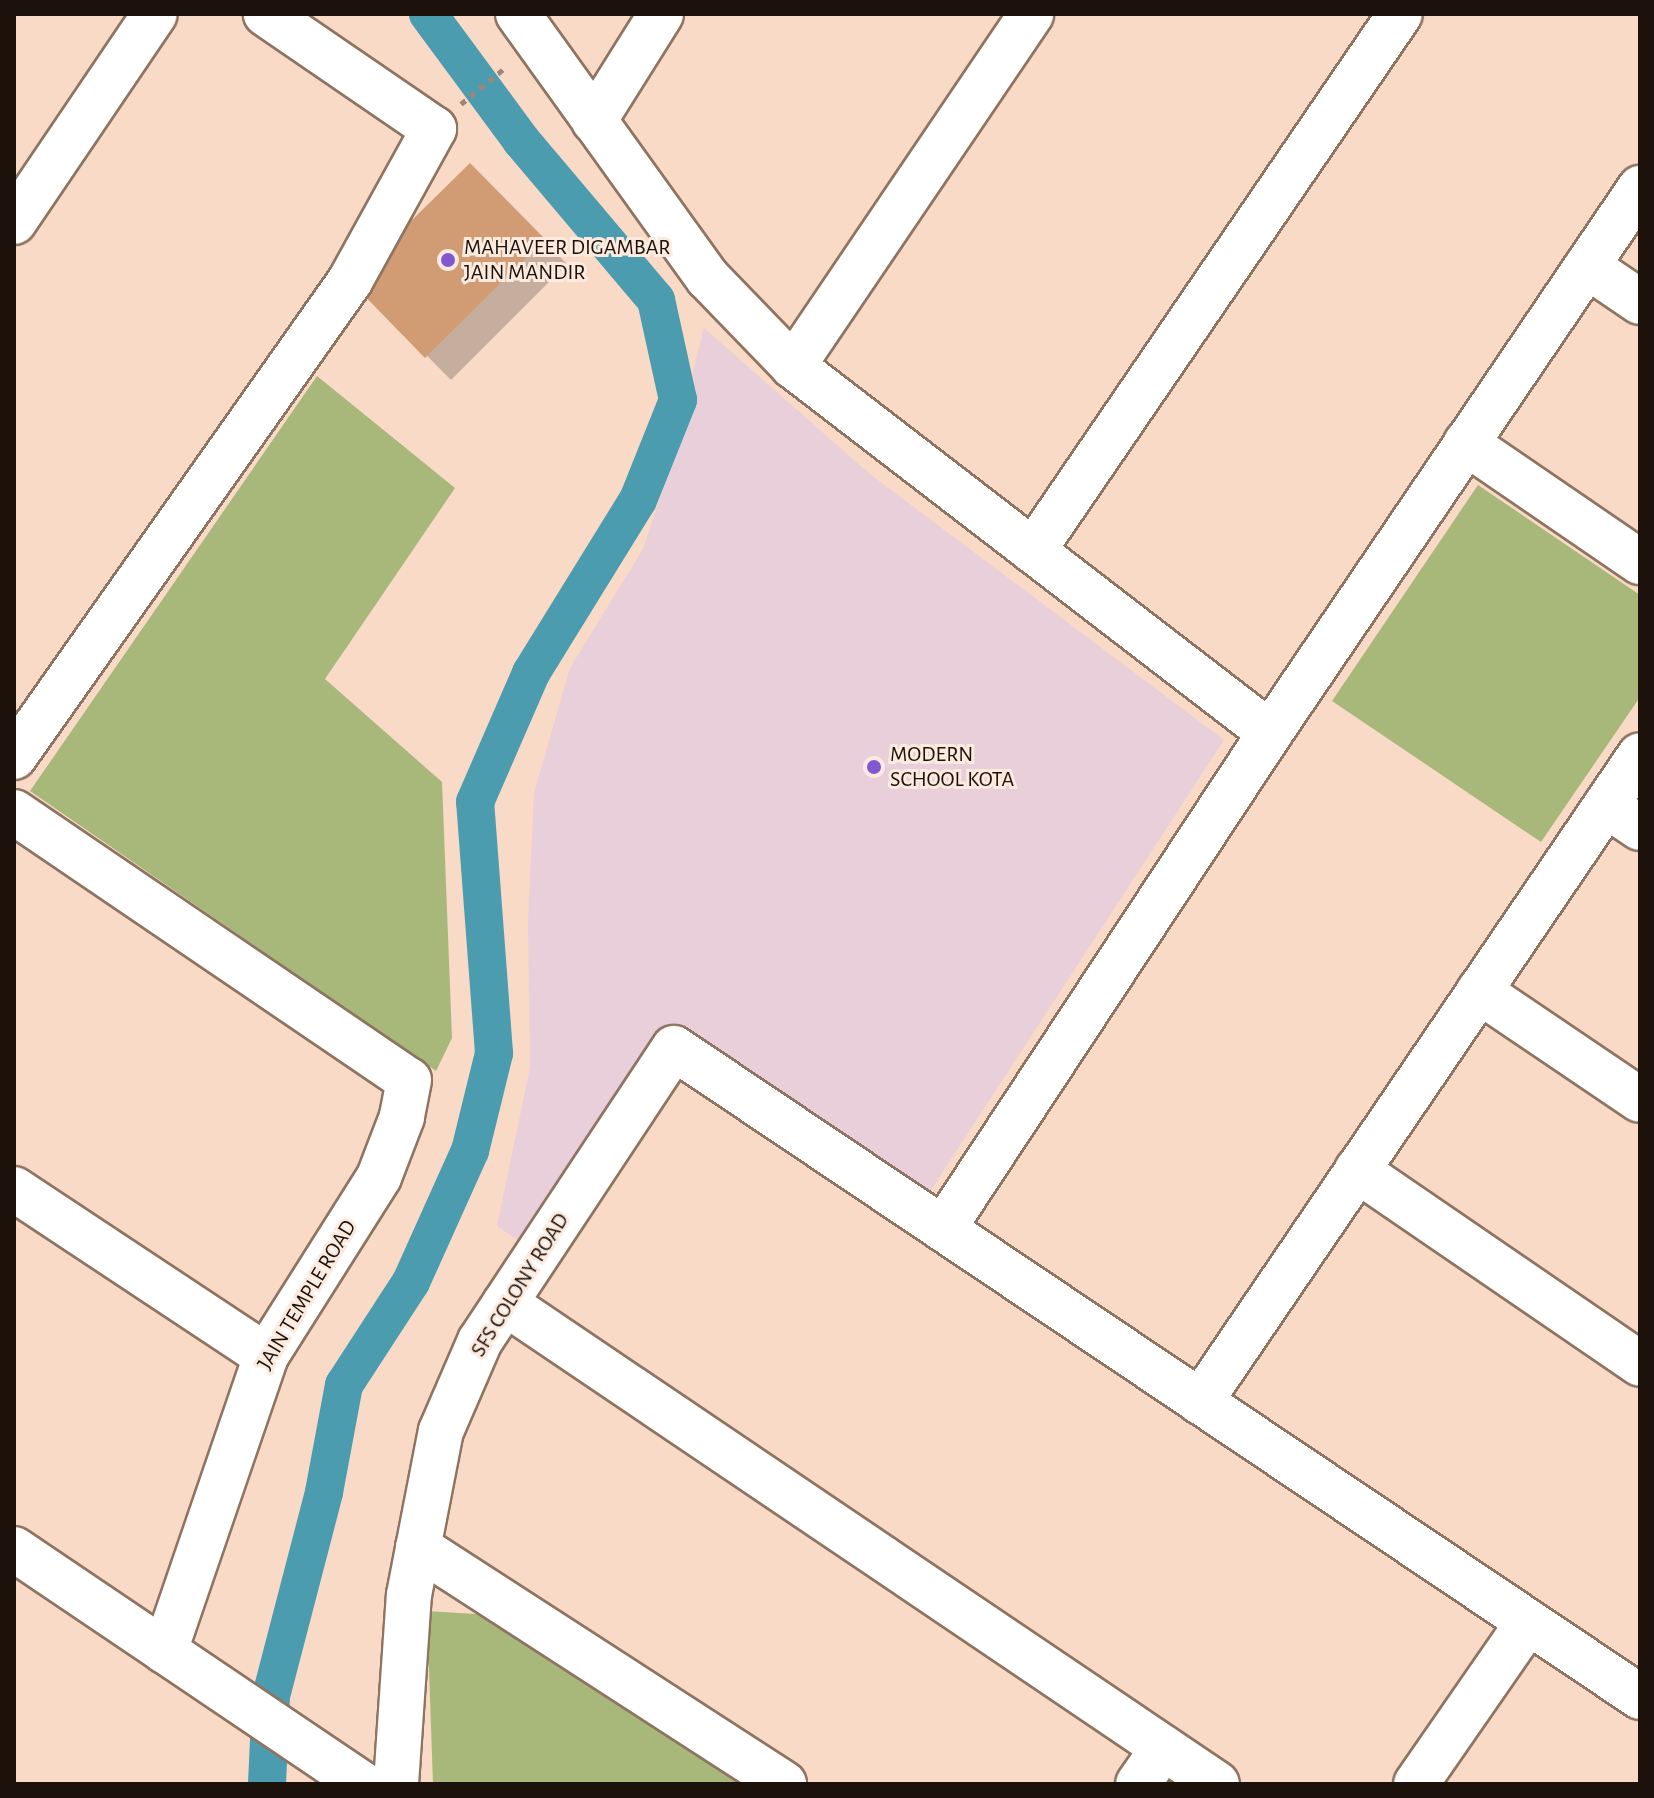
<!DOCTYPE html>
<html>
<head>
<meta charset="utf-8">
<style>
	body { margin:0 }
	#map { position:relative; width:1654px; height:1798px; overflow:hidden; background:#f8dac6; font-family:"Alegreya Sans",sans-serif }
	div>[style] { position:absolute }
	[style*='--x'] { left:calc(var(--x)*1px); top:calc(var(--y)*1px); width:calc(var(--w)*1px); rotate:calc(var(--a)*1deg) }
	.education>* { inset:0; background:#e8cfd9 }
	.green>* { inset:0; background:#a8b77a }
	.shadow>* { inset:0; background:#0003 }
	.canal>* { height:38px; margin:-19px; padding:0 19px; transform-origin:19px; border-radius:19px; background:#4c9cb0 }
	.building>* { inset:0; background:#d19b74 }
	.path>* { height:5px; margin-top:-2.5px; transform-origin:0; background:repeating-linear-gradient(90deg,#9c8678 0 6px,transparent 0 12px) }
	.roads { filter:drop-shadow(2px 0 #8e7461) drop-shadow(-2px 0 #8e7461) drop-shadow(0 2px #8e7461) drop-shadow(0 -2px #8e7461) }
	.minor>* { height:44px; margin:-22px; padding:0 22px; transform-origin:22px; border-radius:22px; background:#fff }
	.dots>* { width:22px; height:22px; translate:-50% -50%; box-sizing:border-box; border:4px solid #fceade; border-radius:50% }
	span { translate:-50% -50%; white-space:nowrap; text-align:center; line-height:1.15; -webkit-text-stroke:6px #fceade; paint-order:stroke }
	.poi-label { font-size:22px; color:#1c120b }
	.left { translate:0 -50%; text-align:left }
	.street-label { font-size:22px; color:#1c120b }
	.frame { position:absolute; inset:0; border:16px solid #1c120b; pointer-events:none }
</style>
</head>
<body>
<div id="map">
	<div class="education">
		<div style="clip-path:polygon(704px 328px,871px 475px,1224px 740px,927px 1196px,667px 1024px,521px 1242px,497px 1226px,530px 1068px,528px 921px,534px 793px,570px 668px,643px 549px,665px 483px)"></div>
	</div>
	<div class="green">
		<div style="clip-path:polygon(317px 376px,455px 488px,325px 679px,442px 782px,452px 1038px,436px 1071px,30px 791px)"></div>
		<div style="clip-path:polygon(1478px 485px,1640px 595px,1640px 697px,1541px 842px,1332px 701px)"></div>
		<div style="clip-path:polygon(427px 1611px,491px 1615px,753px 1784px,433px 1784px)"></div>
	</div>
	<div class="shadow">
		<div style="clip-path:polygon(470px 165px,567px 264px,451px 380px,353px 281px)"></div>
	</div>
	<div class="canal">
		<div style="--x:267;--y:1784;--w:88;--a:-87.4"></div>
		<div style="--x:271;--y:1696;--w:211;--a:-75.4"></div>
		<div style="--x:324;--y:1492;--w:109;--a:-79.4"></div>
		<div style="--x:344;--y:1385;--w:123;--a:-57"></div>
		<div style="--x:411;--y:1282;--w:144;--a:-65.8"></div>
		<div style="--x:470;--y:1151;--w:101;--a:-76.2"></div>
		<div style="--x:494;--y:1053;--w:252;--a:-94.3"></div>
		<div style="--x:475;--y:802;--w:141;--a:-66.5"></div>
		<div style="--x:531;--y:673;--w:203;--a:-58.3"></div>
		<div style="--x:638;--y:500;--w:108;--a:-68.2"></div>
		<div style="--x:678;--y:400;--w:102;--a:-102.4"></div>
		<div style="--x:656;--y:300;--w:209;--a:-130.2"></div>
		<div style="--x:521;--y:140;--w:157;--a:-126.4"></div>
	</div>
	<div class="building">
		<div style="clip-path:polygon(470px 163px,545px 239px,425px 358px,350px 281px)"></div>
	</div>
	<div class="path">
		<div style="--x:461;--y:104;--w:58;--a:-39.4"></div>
	</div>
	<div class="roads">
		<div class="minor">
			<div style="--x:518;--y:14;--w:325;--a:54.3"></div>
			<div style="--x:708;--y:278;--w:122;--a:46"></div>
			<div style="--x:793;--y:366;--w:602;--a:37.57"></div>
			<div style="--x:594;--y:121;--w:126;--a:-57.9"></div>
			<div style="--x:14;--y:222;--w:251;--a:-55.9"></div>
			<div style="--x:1587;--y:266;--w:64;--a:34.2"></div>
			<div style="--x:793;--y:366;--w:425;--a:-55.9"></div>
			<div style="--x:1466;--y:443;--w:211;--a:34.4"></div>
			<div style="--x:1033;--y:551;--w:650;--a:-55.65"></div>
			<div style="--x:14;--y:757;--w:583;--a:-54.78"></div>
			<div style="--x:350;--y:281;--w:174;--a:-61.1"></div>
			<div style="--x:434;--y:129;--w:204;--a:-145.6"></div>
			<div style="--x:1606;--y:805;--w:41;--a:34.1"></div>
			<div style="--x:14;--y:812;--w:477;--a:34.2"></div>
			<div style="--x:409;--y:1080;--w:38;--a:101"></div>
			<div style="--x:402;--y:1117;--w:64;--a:111"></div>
			<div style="--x:379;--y:1177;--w:212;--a:122.3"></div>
			<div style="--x:266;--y:1356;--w:312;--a:108.9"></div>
			<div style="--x:1479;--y:991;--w:194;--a:34.1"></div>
			<div style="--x:1357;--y:1170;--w:343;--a:34.4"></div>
			<div style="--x:14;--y:1189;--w:302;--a:33.5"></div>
			<div style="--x:943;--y:1229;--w:594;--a:-56.6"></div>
			<div style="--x:1270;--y:733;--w:659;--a:-55.83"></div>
			<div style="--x:505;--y:1303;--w:859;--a:34.04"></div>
			<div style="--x:1200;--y:1402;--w:782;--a:-55.78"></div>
			<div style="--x:418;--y:1547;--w:436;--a:32.9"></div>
			<div style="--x:14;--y:1549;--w:421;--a:34"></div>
			<div style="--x:396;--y:1784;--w:189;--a:-86.1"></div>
			<div style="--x:409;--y:1595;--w:167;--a:-79"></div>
			<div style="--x:441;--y:1431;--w:98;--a:-66.6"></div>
			<div style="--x:480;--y:1341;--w:351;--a:-56.5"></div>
			<div style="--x:674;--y:1048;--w:1164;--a:33.89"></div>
			<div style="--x:1138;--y:1784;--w:44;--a:-55.2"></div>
			<div style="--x:1416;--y:1784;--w:197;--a:-55.3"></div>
		</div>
	</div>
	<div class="dots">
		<div style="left:448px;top:260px;background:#8258d2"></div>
		<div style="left:874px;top:767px;background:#8258d2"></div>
	</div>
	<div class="poi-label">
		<span class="left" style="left:464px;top:260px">MAHAVEER DIGAMBAR<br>JAIN MANDIR</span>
		<span class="left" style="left:890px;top:767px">MODERN<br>SCHOOL KOTA</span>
	</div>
	<div class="street-label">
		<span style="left:520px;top:1285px;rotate:-58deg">SFS COLONY ROAD</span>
		<span style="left:307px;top:1295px;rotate:-59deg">JAIN TEMPLE ROAD</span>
	</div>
	<div class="frame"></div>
</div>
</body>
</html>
